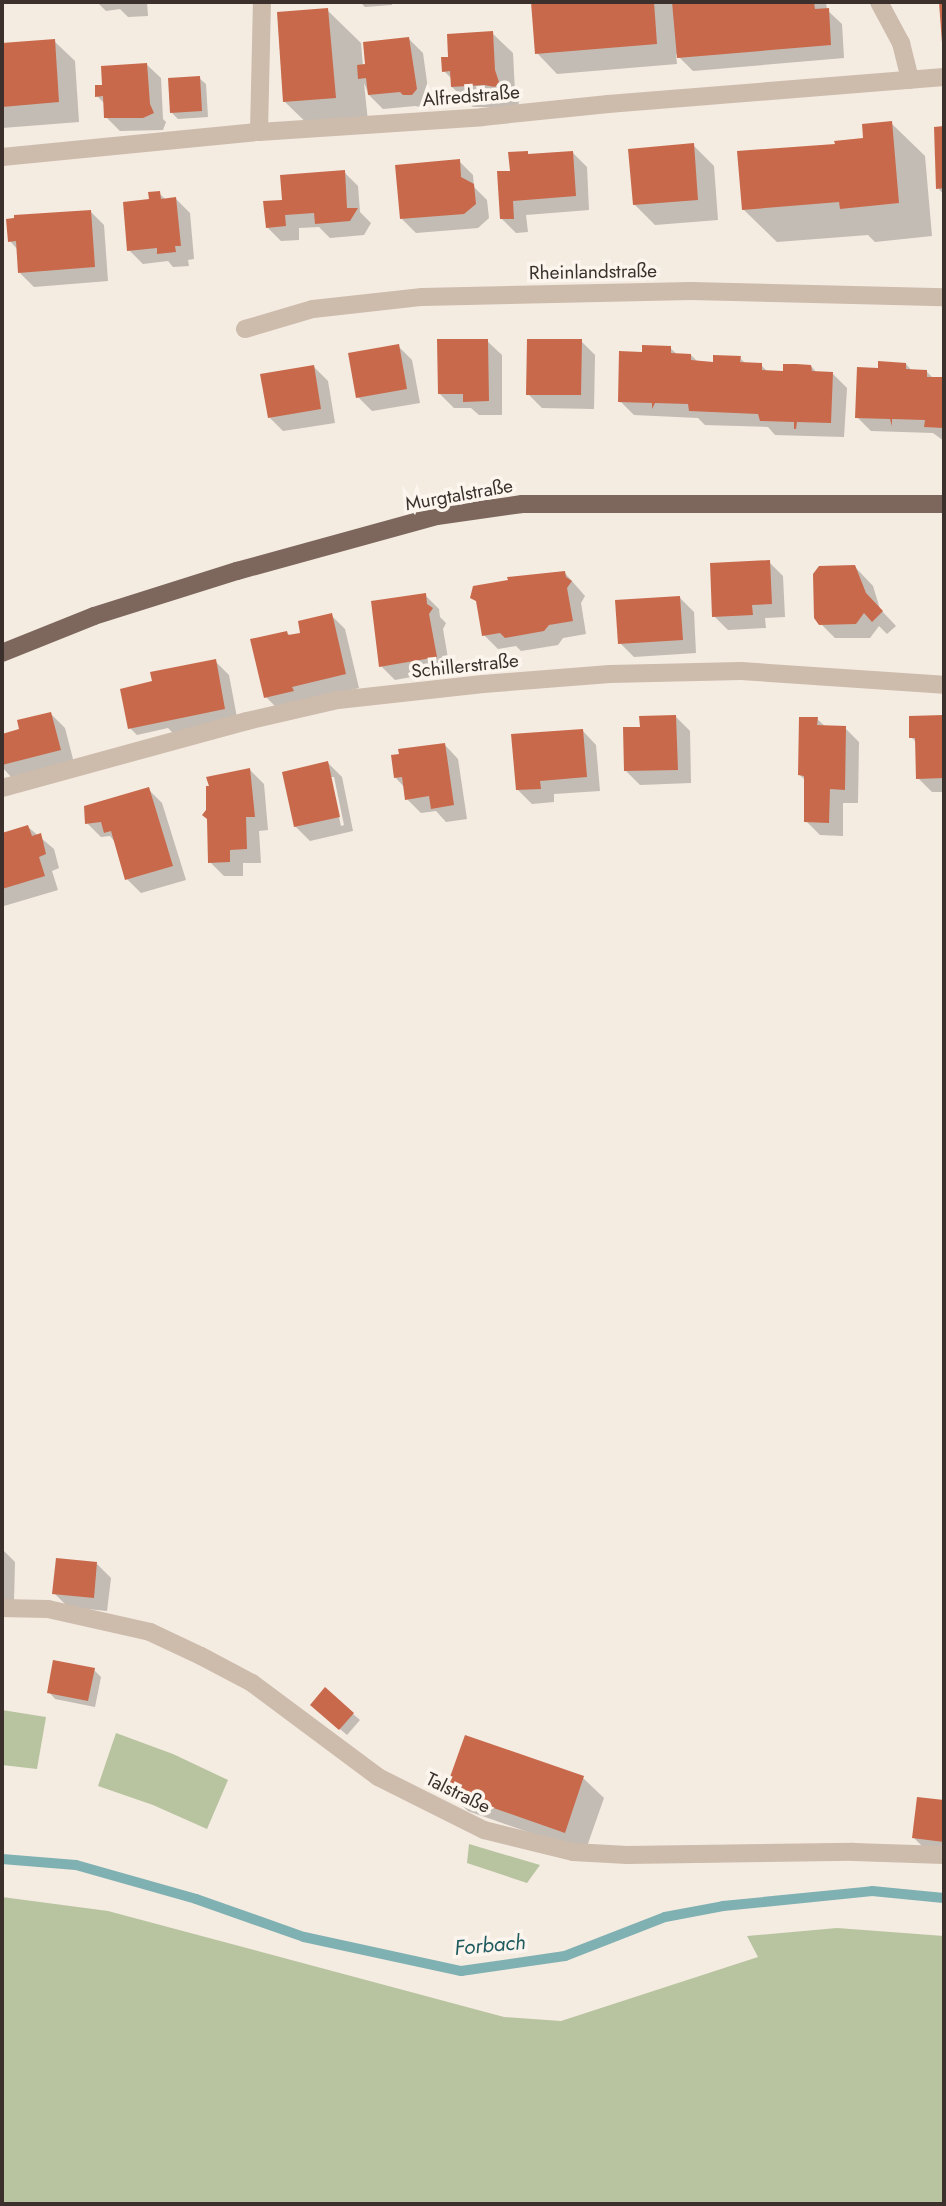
<!DOCTYPE html>
<html>
<head>
<meta charset="utf-8">
<style>
	body { margin:0 }
	#map { position:relative; width:946px; height:2206px; overflow:hidden; background:#f4ebe1; font-family:Jost,sans-serif }
	div>[style] { position:absolute }
	[style*='--x'] { left:calc(var(--x)*1px); top:calc(var(--y)*1px); width:calc(var(--w)*1px); rotate:calc(var(--a)*1deg) }
	.green>* { inset:0; background:#b8c4a0 }
	.shadow>* { inset:0; background:#0003 }
	.stream>* { height:10px; margin:-5px; padding:0 5px; transform-origin:5px; border-radius:5px; background:#7fb0b2 }
	.building>* { inset:0; background:#c8694b }
	.minor>* { height:18px; margin:-9px; padding:0 9px; transform-origin:9px; border-radius:9px; background:#cdbbac }
	.primary>* { height:18px; margin:-9px; padding:0 9px; transform-origin:9px; border-radius:9px; background:#7d675c }
	span { translate:-50% -50%; white-space:nowrap; text-align:center; line-height:1.15; -webkit-text-stroke:7px #fbf5ee; paint-order:stroke }
	.street-label { font-size:19px; color:#3b302b }
	.water-label { font-size:21px; color:#1f5a5e; font-style:italic }
	.frame { position:absolute; inset:0; border:4px solid #3b302b; pointer-events:none }
</style>
</head>
<body>
<div id="map">
	<div class="green">
		<div style="clip-path:polygon(2px 1710px,46px 1717px,37px 1769px,2px 1765px)"></div>
		<div style="clip-path:polygon(116px 1733px,173px 1754px,228px 1780px,207px 1829px,153px 1805px,98px 1786px)"></div>
		<div style="clip-path:polygon(469px 1844px,540px 1865px,527px 1883px,467px 1863px)"></div>
		<div style="clip-path:polygon(2px 1897px,108px 1911px,504px 2017px,561px 2021px,758px 1957px,747px 1936px,837px 1928px,944px 1936px,944px 2204px,2px 2204px)"></div>
	</div>
	<div class="shadow">
		<div style="clip-path:polygon(97px 2px,147px 2px,148px 16px,128px 17px,120px 9px,106px 11px)"></div>
		<div style="clip-path:polygon(360px 2px,392px 2px,392px 5px,365px 7px)"></div>
		<div style="clip-path:polygon(532px 2px,670px 2px,674px 6px,674px 2px,826px 2px,827px 10px,842px 24px,844px 58px,693px 71px,676px 54px,677px 64px,557px 74px,537px 53px)"></div>
		<div style="clip-path:polygon(327px 10px,361px 43px,363px 66px,409px 39px,423px 53px,430px 104px,426px 108px,415px 106px,383px 109px,369px 95px,364px 83px,369px 131px,318px 134px,284px 101px)"></div>
		<div style="clip-path:polygon(492px 33px,513px 53px,515px 92px,519px 103px,516px 107px,473px 107px,452px 87px,452px 79px,444px 71px,450px 59px)"></div>
		<div style="clip-path:polygon(54px 41px,75px 61px,79px 122px,2px 128px,2px 45px)"></div>
		<div style="clip-path:polygon(146px 64px,161px 78px,163px 119px,166px 122px,163px 130px,120px 131px,106px 117px,105px 104px,97px 96px,104px 87px)"></div>
		<div style="clip-path:polygon(199px 78px,206px 84px,208px 117px,178px 119px,172px 113px)"></div>
		<div style="clip-path:polygon(891px 123px,925px 156px,932px 236px,875px 242px,868px 235px,777px 242px,743px 209px,837px 145px,865px 140px)"></div>
		<div style="clip-path:polygon(936px 128px,944px 128px,944px 195px,938px 188px)"></div>
		<div style="clip-path:polygon(693px 145px,714px 166px,718px 220px,655px 225px,634px 204px)"></div>
		<div style="clip-path:polygon(527px 152px,530px 156px,573px 153px,587px 167px,589px 210px,526px 215px,528px 232px,516px 233px,502px 219px,511px 172px)"></div>
		<div style="clip-path:polygon(459px 161px,473px 175px,474px 187px,487px 200px,489px 218px,478px 228px,416px 233px,402px 219px)"></div>
		<div style="clip-path:polygon(344px 172px,358px 186px,360px 212px,371px 223px,364px 235px,330px 238px,319px 227px,299px 228px,299px 240px,281px 241px,267px 227px,284px 202px)"></div>
		<div style="clip-path:polygon(159px 193px,166px 200px,176px 199px,190px 213px,194px 259px,188px 260px,189px 266px,173px 267px,168px 261px,143px 264px,129px 250px,151px 201px)"></div>
		<div style="clip-path:polygon(90px 211px,104px 225px,108px 281px,34px 287px,20px 273px,18px 250px,10px 241px)"></div>
		<div style="clip-path:polygon(487px 341px,502px 355px,502px 415px,479px 415px,471px 408px,454px 408px,440px 394px)"></div>
		<div style="clip-path:polygon(581px 341px,595px 355px,594px 409px,542px 408px,528px 394px)"></div>
		<div style="clip-path:polygon(398px 346px,412px 360px,420px 403px,372px 411px,358px 397px)"></div>
		<div style="clip-path:polygon(670px 348px,678px 355px,691px 355px,698px 362px,714px 363px,740px 358px,746px 364px,761px 365px,768px 372px,784px 372px,811px 366px,817px 373px,833px 374px,847px 388px,844px 437px,775px 435px,768px 427px,705px 425px,698px 418px,634px 415px,620px 401px,644px 353px)"></div>
		<div style="clip-path:polygon(906px 364px,912px 371px,926px 371px,934px 379px,944px 379px,944px 441px,933px 433px,871px 431px,857px 417px,879px 370px)"></div>
		<div style="clip-path:polygon(314px 367px,328px 381px,335px 423px,283px 431px,269px 417px)"></div>
		<div style="clip-path:polygon(769px 562px,783px 576px,785px 617px,765px 618px,766px 628px,728px 630px,714px 616px)"></div>
		<div style="clip-path:polygon(855px 567px,873px 586px,880px 609px,896px 626px,887px 634px,879px 626px,870px 638px,835px 638px,821px 624px)"></div>
		<div style="clip-path:polygon(564px 572px,585px 596px,581px 603px,586px 634px,563px 638px,558px 645px,521px 651px,516px 646px,498px 649px,484px 635px,478px 603px,472px 597px,511px 581px)"></div>
		<div style="clip-path:polygon(425px 595px,439px 609px,440px 617px,446px 623px,443px 629px,450px 670px,395px 680px,381px 666px)"></div>
		<div style="clip-path:polygon(680px 598px,694px 612px,696px 653px,634px 657px,620px 643px)"></div>
		<div style="clip-path:polygon(331px 615px,345px 629px,359px 688px,305px 701px,280px 711px,266px 697px,287px 633px,291px 636px,302px 634px)"></div>
		<div style="clip-path:polygon(215px 661px,229px 675px,238px 723px,175px 735px,168px 728px,137px 735px,130px 728px,151px 683px)"></div>
		<div style="clip-path:polygon(51px 714px,65px 728px,74px 763px,13px 779px,2px 767px,2px 735px,21px 730px)"></div>
		<div style="clip-path:polygon(944px 716px,944px 792px,932px 792px,918px 778px,917px 743px,911px 737px,911px 718px)"></div>
		<div style="clip-path:polygon(676px 717px,690px 731px,691px 783px,640px 785px,626px 771px,642px 728px)"></div>
		<div style="clip-path:polygon(817px 719px,826px 727px,845px 728px,859px 742px,858px 803px,843px 803px,843px 836px,820px 835px,806px 821px,806px 781px,800px 775px)"></div>
		<div style="clip-path:polygon(582px 730px,596px 745px,600px 791px,554px 794px,554px 802px,532px 804px,517px 789px)"></div>
		<div style="clip-path:polygon(444px 744px,458px 759px,467px 819px,446px 822px,436px 811px,421px 813px,407px 799px,405px 788px,395px 777px)"></div>
		<div style="clip-path:polygon(evenodd,328px 763px,342px 777px,353px 831px,310px 841px,295px 826px,328px 763px,330px 777px,334px 777px,344px 825px,341px 826px,330px 777px)"></div>
		<div style="clip-path:polygon(250px 770px,264px 784px,268px 830px,259px 831px,261px 863px,243px 863px,243px 876px,224px 876px,210px 862px,209px 819px)"></div>
		<div style="clip-path:polygon(148px 789px,162px 803px,186px 880px,141px 893px,127px 879px,115px 842px,110px 836px,101px 837px,87px 823px)"></div>
		<div style="clip-path:polygon(28px 827px,54px 849px,59px 868px,52px 871px,58px 890px,4px 906px,2px 834px)"></div>
		<div style="clip-path:polygon(2px 1549px,15px 1562px,14px 1601px,2px 1601px)"></div>
		<div style="clip-path:polygon(97px 1564px,111px 1578px,107px 1611px,68px 1607px,54px 1593px)"></div>
		<div style="clip-path:polygon(94px 1670px,101px 1677px,95px 1707px,55px 1699px,49px 1692px)"></div>
		<div style="clip-path:polygon(319px 1711px,353px 1714px,360px 1720px,347px 1735px)"></div>
		<div style="clip-path:polygon(583px 1778px,604px 1798px,585px 1852px,468px 1811px,447px 1791px)"></div>
		<div style="clip-path:polygon(918px 1799px,944px 1802px,944px 1854px,928px 1852px,914px 1838px)"></div>
	</div>
	<div class="stream">
		<div style="--x:2;--y:1859;--w:74;--a:4.6"></div>
		<div style="--x:76;--y:1865;--w:125;--a:15.8"></div>
		<div style="--x:196;--y:1899;--w:114;--a:19.4"></div>
		<div style="--x:304;--y:1937;--w:161;--a:12.2"></div>
		<div style="--x:461;--y:1971;--w:105;--a:-8.2"></div>
		<div style="--x:565;--y:1956;--w:107;--a:-21.3"></div>
		<div style="--x:665;--y:1917;--w:59;--a:-10.7"></div>
		<div style="--x:723;--y:1906;--w:150;--a:-5.7"></div>
		<div style="--x:872;--y:1891;--w:72;--a:5.6"></div>
	</div>
	<div class="building">
		<div style="clip-path:polygon(531px 2px,654px 2px,657px 44px,535px 54px)"></div>
		<div style="clip-path:polygon(672px 2px,814px 2px,815px 9px,829px 8px,831px 45px,677px 58px)"></div>
		<div style="clip-path:polygon(939px 2px,944px 2px,944px 43px,942px 43px)"></div>
		<div style="clip-path:polygon(328px 8px,336px 98px,283px 102px,277px 12px)"></div>
		<div style="clip-path:polygon(493px 31px,495px 70px,499px 82px,495px 87px,484px 85px,451px 87px,450px 71px,442px 72px,441px 57px,448px 57px,447px 34px)"></div>
		<div style="clip-path:polygon(409px 37px,417px 89px,412px 95px,403px 95px,400px 92px,368px 95px,366px 78px,358px 79px,357px 65px,365px 64px,363px 42px)"></div>
		<div style="clip-path:polygon(55px 39px,59px 102px,2px 107px,2px 43px)"></div>
		<div style="clip-path:polygon(147px 63px,150px 104px,154px 113px,143px 118px,104px 118px,103px 96px,95px 97px,95px 85px,102px 85px,101px 66px)"></div>
		<div style="clip-path:polygon(200px 76px,202px 111px,170px 113px,168px 78px)"></div>
		<div style="clip-path:polygon(892px 121px,899px 203px,840px 209px,839px 202px,742px 210px,737px 151px,835px 144px,834px 141px,863px 138px,862px 124px)"></div>
		<div style="clip-path:polygon(944px 126px,944px 188px,936px 189px,934px 127px)"></div>
		<div style="clip-path:polygon(694px 143px,698px 200px,633px 205px,628px 149px)"></div>
		<div style="clip-path:polygon(528px 151px,528px 154px,573px 151px,576px 196px,513px 201px,514px 219px,500px 219px,497px 171px,510px 171px,508px 152px)"></div>
		<div style="clip-path:polygon(460px 159px,461px 177px,474px 184px,476px 204px,464px 214px,400px 219px,395px 165px)"></div>
		<div style="clip-path:polygon(345px 170px,347px 208px,358px 208px,350px 221px,315px 224px,314px 213px,285px 215px,286px 226px,266px 228px,263px 201px,282px 200px,280px 175px)"></div>
		<div style="clip-path:polygon(160px 191px,161px 199px,176px 197px,181px 246px,175px 246px,176px 252px,157px 254px,157px 248px,127px 251px,123px 202px,149px 199px,148px 192px)"></div>
		<div style="clip-path:polygon(91px 210px,95px 267px,18px 273px,16px 241px,8px 242px,6px 219px,14px 218px,14px 215px)"></div>
		<div style="clip-path:polygon(437px 339px,488px 339px,489px 401px,463px 402px,463px 394px,438px 394px)"></div>
		<div style="clip-path:polygon(527px 339px,582px 339px,581px 395px,526px 395px)"></div>
		<div style="clip-path:polygon(399px 344px,407px 389px,356px 398px,348px 353px)"></div>
		<div style="clip-path:polygon(642px 345px,671px 346px,671px 353px,691px 354px,691px 360px,713px 362px,713px 355px,741px 356px,740px 362px,762px 363px,762px 370px,783px 371px,783px 364px,796px 364px,811px 365px,812px 371px,833px 372px,831px 423px,797px 422px,796px 429px,794px 429px,794px 422px,760px 421px,758px 414px,689px 411px,688px 404px,655px 403px,652px 409px,652px 403px,618px 402px,619px 351px,642px 352px)"></div>
		<div style="clip-path:polygon(878px 361px,906px 363px,906px 369px,927px 370px,927px 377px,944px 377px,944px 428px,924px 427px,925px 420px,892px 419px,892px 426px,890px 419px,855px 418px,857px 367px,878px 368px)"></div>
		<div style="clip-path:polygon(314px 365px,321px 409px,268px 418px,260px 374px)"></div>
		<div style="clip-path:polygon(770px 560px,772px 604px,752px 605px,753px 615px,712px 617px,710px 563px)"></div>
		<div style="clip-path:polygon(855px 565px,866px 593px,883px 611px,872px 622px,864px 613px,856px 624px,819px 625px,814px 618px,813px 574px,819px 566px)"></div>
		<div style="clip-path:polygon(565px 571px,566px 577px,572px 581px,567px 588px,573px 621px,549px 625px,544px 631px,505px 638px,500px 633px,482px 636px,476px 601px,470px 598px,473px 586px,508px 580px,507px 577px)"></div>
		<div style="clip-path:polygon(426px 593px,427px 604px,433px 608px,429px 614px,437px 657px,379px 667px,371px 601px)"></div>
		<div style="clip-path:polygon(680px 596px,683px 640px,618px 644px,615px 600px)"></div>
		<div style="clip-path:polygon(332px 613px,346px 674px,292px 687px,294px 691px,264px 698px,250px 639px,287px 631px,288px 635px,300px 633px,298px 621px)"></div>
		<div style="clip-path:polygon(216px 659px,225px 709px,128px 729px,120px 689px,152px 681px,150px 672px)"></div>
		<div style="clip-path:polygon(51px 712px,61px 750px,2px 765px,2px 734px,19px 729px,17px 720px)"></div>
		<div style="clip-path:polygon(676px 715px,678px 770px,624px 771px,623px 727px,640px 727px,639px 716px)"></div>
		<div style="clip-path:polygon(944px 715px,944px 778px,916px 779px,915px 738px,909px 738px,909px 716px)"></div>
		<div style="clip-path:polygon(799px 717px,818px 717px,817px 725px,846px 726px,845px 790px,830px 789px,829px 823px,804px 822px,804px 776px,798px 775px)"></div>
		<div style="clip-path:polygon(583px 729px,587px 777px,540px 781px,541px 789px,516px 790px,511px 734px)"></div>
		<div style="clip-path:polygon(445px 743px,454px 805px,431px 809px,429px 796px,405px 800px,402px 777px,394px 778px,391px 755px,399px 754px,398px 749px)"></div>
		<div style="clip-path:polygon(328px 761px,340px 817px,294px 827px,282px 772px)"></div>
		<div style="clip-path:polygon(250px 768px,255px 817px,246px 817px,247px 849px,230px 850px,230px 862px,208px 863px,207px 819px,202px 815px,206px 810px,206px 786px,209px 786px,206px 777px)"></div>
		<div style="clip-path:polygon(149px 787px,173px 866px,125px 880px,111px 831px,104px 833px,101px 822px,85px 824px,84px 806px)"></div>
		<div style="clip-path:polygon(28px 825px,32px 836px,41px 833px,46px 854px,39px 857px,45px 876px,2px 889px,2px 833px)"></div>
		<div style="clip-path:polygon(56px 1558px,97px 1562px,94px 1598px,52px 1594px)"></div>
		<div style="clip-path:polygon(53px 1660px,95px 1668px,88px 1701px,47px 1693px)"></div>
		<div style="clip-path:polygon(325px 1687px,354px 1713px,339px 1730px,310px 1705px)"></div>
		<div style="clip-path:polygon(465px 1735px,584px 1776px,565px 1833px,445px 1791px)"></div>
		<div style="clip-path:polygon(917px 1797px,944px 1800px,944px 1842px,912px 1838px)"></div>
	</div>
	<div class="minor">
		<div style="--x:879;--y:2;--w:47;--a:61.8"></div>
		<div style="--x:901;--y:43;--w:38;--a:76"></div>
		<div style="--x:259;--y:132;--w:130;--a:-88.7"></div>
		<div style="--x:2;--y:157;--w:258;--a:-5.6"></div>
		<div style="--x:259;--y:132;--w:224;--a:-3.8"></div>
		<div style="--x:482;--y:117;--w:127;--a:-5.9"></div>
		<div style="--x:608;--y:104;--w:337;--a:-4.6"></div>
		<div style="--x:245;--y:329;--w:71;--a:-16.4"></div>
		<div style="--x:313;--y:309;--w:110;--a:-6.3"></div>
		<div style="--x:422;--y:297;--w:269;--a:-1.3"></div>
		<div style="--x:691;--y:291;--w:253;--a:1.4"></div>
		<div style="--x:2;--y:788;--w:254;--a:-15.3"></div>
		<div style="--x:247;--y:721;--w:93;--a:-13"></div>
		<div style="--x:338;--y:700;--w:146;--a:-6.3"></div>
		<div style="--x:483;--y:684;--w:127;--a:-4.5"></div>
		<div style="--x:610;--y:674;--w:131;--a:-1.3"></div>
		<div style="--x:741;--y:671;--w:203;--a:3.9"></div>
		<div style="--x:2;--y:1608;--w:46;--a:1.2"></div>
		<div style="--x:48;--y:1609;--w:105;--a:12.7"></div>
		<div style="--x:150;--y:1632;--w:56;--a:25.2"></div>
		<div style="--x:201;--y:1656;--w:58;--a:27.9"></div>
		<div style="--x:252;--y:1683;--w:157;--a:36.7"></div>
		<div style="--x:378;--y:1777;--w:119;--a:26.6"></div>
		<div style="--x:484;--y:1830;--w:92;--a:13.9"></div>
		<div style="--x:573;--y:1852;--w:54;--a:3.2"></div>
		<div style="--x:627;--y:1855;--w:227;--a:-0.8"></div>
		<div style="--x:854;--y:1852;--w:90;--a:1.9"></div>
	</div>
	<div class="primary">
		<div style="--x:2;--y:653;--w:99;--a:-21.9"></div>
		<div style="--x:94;--y:616;--w:150;--a:-17.5"></div>
		<div style="--x:237;--y:571;--w:207;--a:-15.4"></div>
		<div style="--x:437;--y:516;--w:86;--a:-8"></div>
		<div style="--x:522;--y:504;--w:422;--a:0"></div>
	</div>
	<div class="street-label">
		<span style="left:471px;top:96px;rotate:-5deg">Alfredstraße</span>
		<span style="left:593px;top:272px;rotate:-1deg">Rheinlandstraße</span>
		<span style="left:459px;top:495px;rotate:-10deg">Murgtalstraße</span>
		<span style="left:465px;top:666px;rotate:-6deg">Schillerstraße</span>
		<span style="left:458px;top:1793px;rotate:26deg">Talstraße</span>
	</div>
	<div class="water-label">
		<span style="left:490px;top:1945px;rotate:-5deg">Forbach</span>
	</div>
	<div class="frame"></div>
</div>
</body>
</html>
